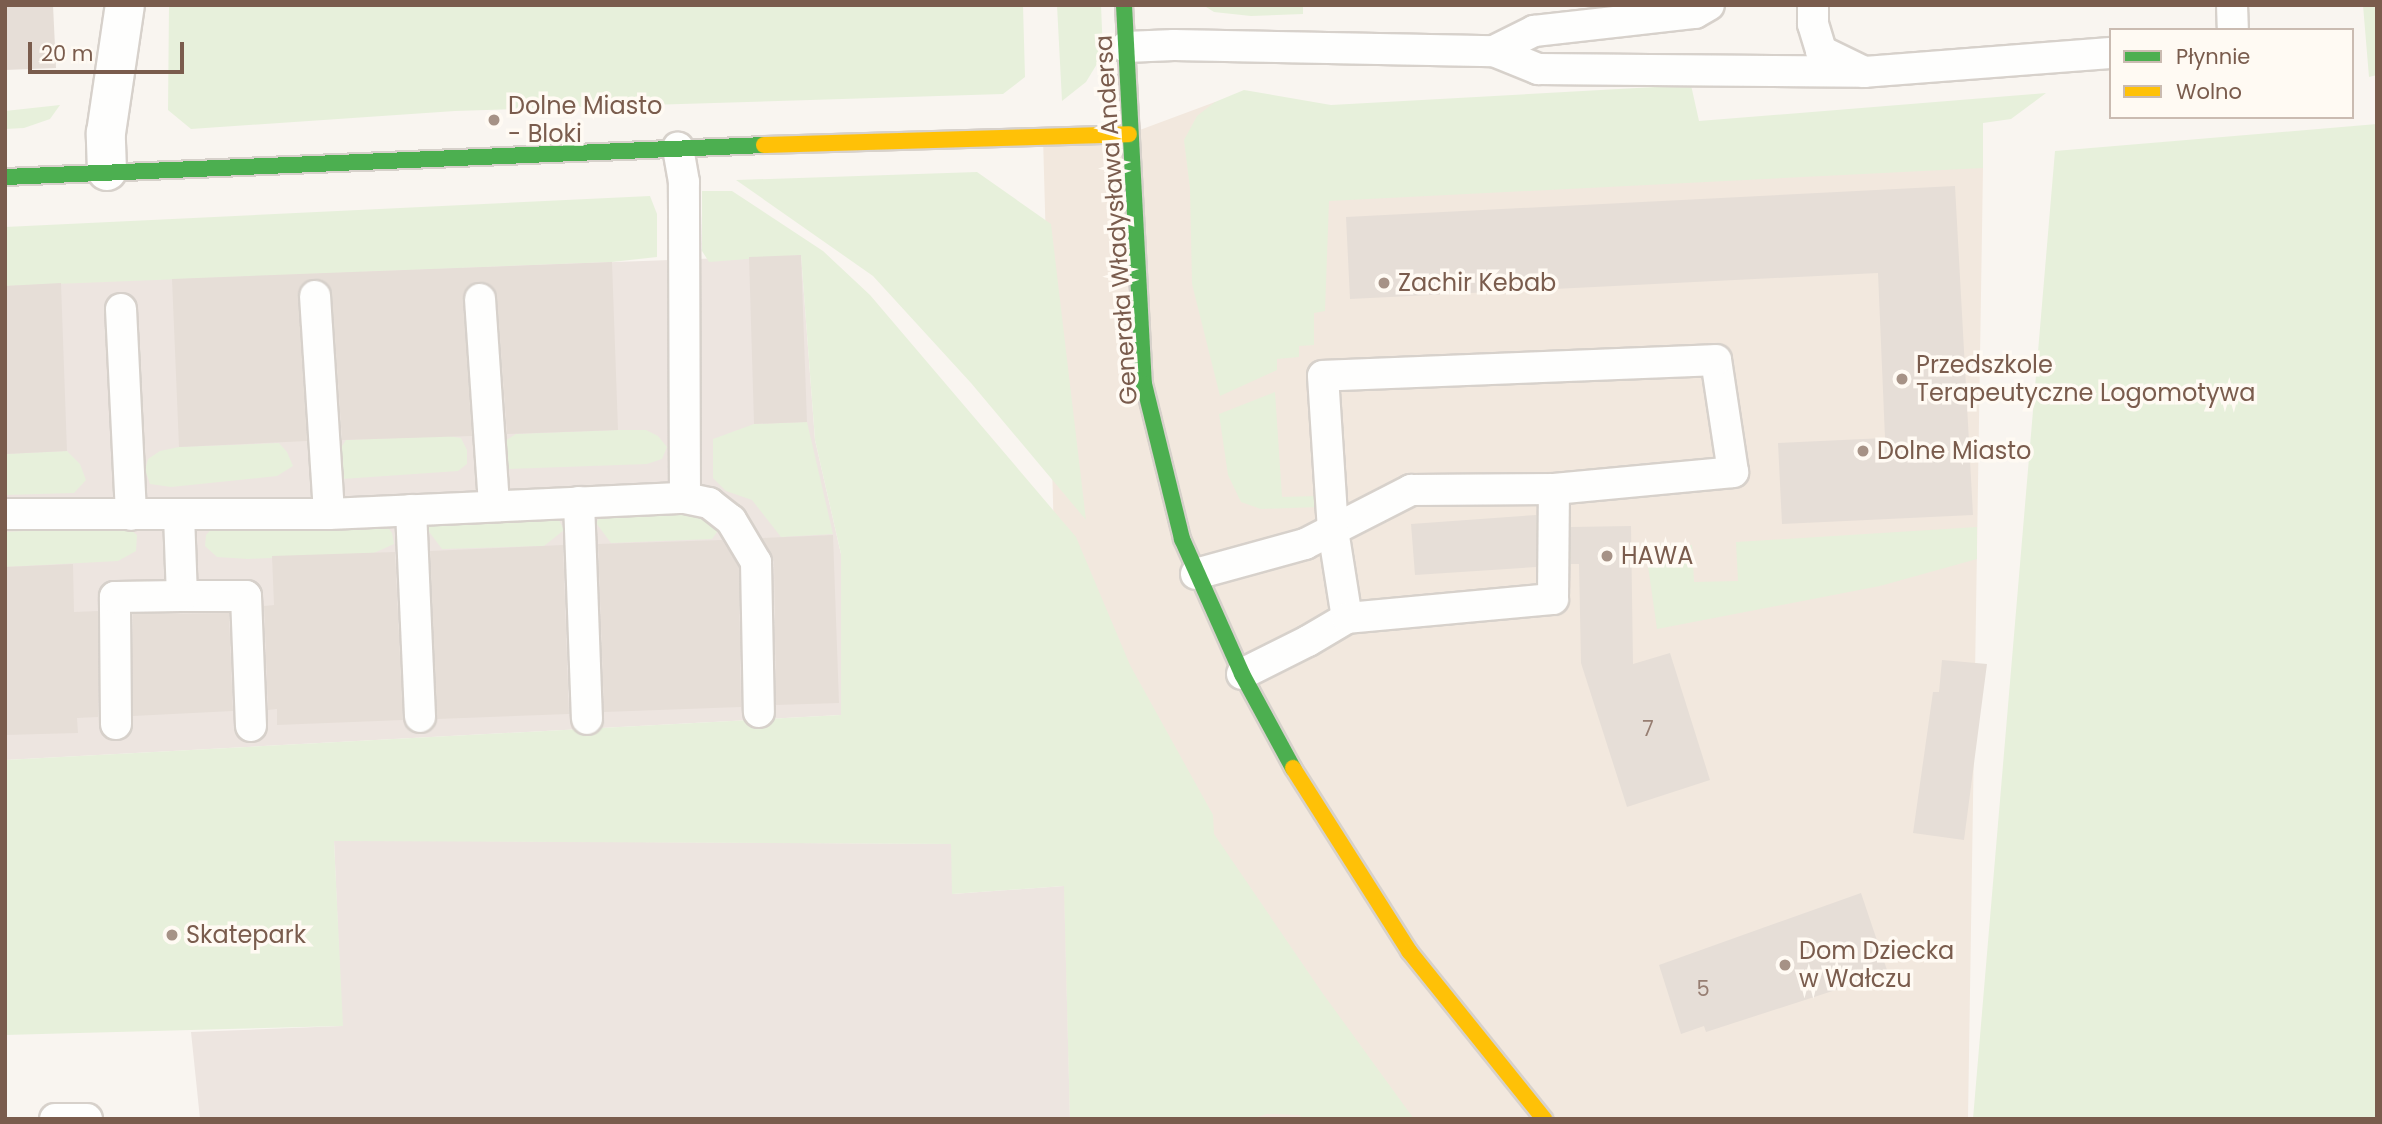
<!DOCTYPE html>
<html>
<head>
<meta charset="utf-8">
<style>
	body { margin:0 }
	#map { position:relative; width:2382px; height:1124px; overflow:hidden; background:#f9f5f0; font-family:Poppins,sans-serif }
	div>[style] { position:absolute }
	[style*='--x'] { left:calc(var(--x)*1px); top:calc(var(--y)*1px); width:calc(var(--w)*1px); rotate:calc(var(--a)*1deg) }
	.residential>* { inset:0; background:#f2e8de }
	.industrial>* { inset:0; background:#ede5e0 }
	.green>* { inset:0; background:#e7f0db }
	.building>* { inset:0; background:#e6ded7 }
	.roads { filter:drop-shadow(2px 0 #d7d1cb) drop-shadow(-2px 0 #d7d1cb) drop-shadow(0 2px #d7d1cb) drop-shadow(0 -2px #d7d1cb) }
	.lane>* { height:30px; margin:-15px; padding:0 15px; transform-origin:15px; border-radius:15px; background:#fefefd }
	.street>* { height:38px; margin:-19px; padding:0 19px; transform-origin:19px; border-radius:19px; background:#fefefd }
	.fast>* { height:16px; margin:-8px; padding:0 8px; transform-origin:8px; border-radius:8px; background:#4caf50 }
	.slow>* { height:16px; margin:-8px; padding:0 8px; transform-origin:8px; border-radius:8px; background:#ffc107 }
	.dots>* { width:19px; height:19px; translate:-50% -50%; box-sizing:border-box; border:4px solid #fffaf3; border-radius:50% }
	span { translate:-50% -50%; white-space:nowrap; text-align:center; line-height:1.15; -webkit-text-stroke:7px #fffaf3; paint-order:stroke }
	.number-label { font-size:21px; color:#977e72 }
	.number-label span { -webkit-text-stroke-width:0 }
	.poi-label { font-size:24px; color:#7a5c4d }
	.left { translate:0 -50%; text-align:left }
	.street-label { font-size:24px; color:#7a5c4d }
	.frame { position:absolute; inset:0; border:7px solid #7a5c4d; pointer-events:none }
	.legend { position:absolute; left:2109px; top:28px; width:245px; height:91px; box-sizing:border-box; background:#fffaf3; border:2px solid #cabbb1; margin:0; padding:9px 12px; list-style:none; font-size:21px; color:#7a5c4d }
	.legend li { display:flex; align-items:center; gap:14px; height:35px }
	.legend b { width:35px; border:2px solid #cabbb1 }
	.scale { position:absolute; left:28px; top:42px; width:156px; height:32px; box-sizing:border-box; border:4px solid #7a5c4d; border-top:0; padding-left:9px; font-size:21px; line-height:24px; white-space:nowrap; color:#7a5c4d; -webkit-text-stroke:5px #fffaf3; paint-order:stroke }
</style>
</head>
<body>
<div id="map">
	<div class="residential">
		<div style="clip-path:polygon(1215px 102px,1983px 168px,1968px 1119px,1070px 1119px,1043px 137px,1129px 134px)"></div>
	</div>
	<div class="industrial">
		<div style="clip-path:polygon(801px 255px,815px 440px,841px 554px,841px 715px,5px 760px,5px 285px)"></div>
		<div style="clip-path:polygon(334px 840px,952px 844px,952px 894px,1064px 886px,1070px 1119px,200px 1119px,191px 1032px,342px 1026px)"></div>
	</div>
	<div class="green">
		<div style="clip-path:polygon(169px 5px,1023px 5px,1025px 77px,1003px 94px,455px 111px,191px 129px,168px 110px)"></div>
		<div style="clip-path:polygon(1057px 5px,1101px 5px,1103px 54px,1086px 82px,1062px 101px)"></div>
		<div style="clip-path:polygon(1203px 5px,1303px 5px,1303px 14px,1251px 16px,1214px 12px)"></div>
		<div style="clip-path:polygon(2363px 5px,2377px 5px,2377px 75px,2369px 77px)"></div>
		<div style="clip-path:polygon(1691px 85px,1699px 121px,2046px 93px,2011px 119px,1983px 123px,1983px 168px,1329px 201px,1325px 311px,1314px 313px,1314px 345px,1299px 346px,1299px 357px,1277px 359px,1277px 370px,1220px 396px,1192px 284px,1190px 188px,1184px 140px,1197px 116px,1215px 102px,1244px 90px,1331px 105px)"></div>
		<div style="clip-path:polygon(60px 105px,50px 119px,24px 128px,5px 129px,5px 111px)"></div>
		<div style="clip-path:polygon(2377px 124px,2377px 1119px,1973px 1119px,2055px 151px)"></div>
		<div style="clip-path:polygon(977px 172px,1051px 224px,1086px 520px,971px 383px,873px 276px,736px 180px)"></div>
		<div style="clip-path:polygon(702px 191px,732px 191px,823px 251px,870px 295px,1076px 537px,1130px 665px,1213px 815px,1214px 834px,1321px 991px,1414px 1119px,1304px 1119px,1299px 1115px,1267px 1114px,1250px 1119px,1070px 1119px,1064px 886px,952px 894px,951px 844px,334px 841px,343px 1026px,5px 1035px,5px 760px,841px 715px,841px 554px,815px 440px,801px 255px,709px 262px,702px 251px)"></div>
		<div style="clip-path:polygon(650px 196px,657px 214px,657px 257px,612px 262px,5px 286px,5px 227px)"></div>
		<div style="clip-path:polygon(1275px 392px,1282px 497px,1317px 496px,1318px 507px,1261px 509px,1241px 502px,1228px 475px,1219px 414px)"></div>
		<div style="clip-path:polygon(807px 422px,833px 534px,781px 537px,752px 500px,726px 491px,713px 478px,713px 439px,754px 424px)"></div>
		<div style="clip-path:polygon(618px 430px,646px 430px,658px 436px,667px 447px,662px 459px,647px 464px,506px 469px,503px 442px,516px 434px)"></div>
		<div style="clip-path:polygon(448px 436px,461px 438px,467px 450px,467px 464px,458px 471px,342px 479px,334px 474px,337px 454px,346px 440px)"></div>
		<div style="clip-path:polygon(279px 443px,287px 452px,293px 466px,277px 476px,171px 487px,150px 484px,145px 470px,148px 459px,160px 451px,179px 447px)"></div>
		<div style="clip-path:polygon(67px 451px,80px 464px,86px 480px,74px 493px,5px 495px,5px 454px)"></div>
		<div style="clip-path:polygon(685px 498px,719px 529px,712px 539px,611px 543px,596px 523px,601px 515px)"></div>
		<div style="clip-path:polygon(551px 504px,564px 530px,544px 546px,442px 549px,427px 529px,432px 518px)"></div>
		<div style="clip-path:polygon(381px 518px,392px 533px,394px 544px,374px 553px,248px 559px,217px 557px,205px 546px,206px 535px,217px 523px)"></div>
		<div style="clip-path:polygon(126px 526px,137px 535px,136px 551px,118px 561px,5px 567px,5px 532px)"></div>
		<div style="clip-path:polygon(1977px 527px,1977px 559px,1880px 586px,1657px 629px,1645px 545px,1692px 545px,1694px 582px,1738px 581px,1736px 542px)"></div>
	</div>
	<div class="building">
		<div style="clip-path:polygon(5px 5px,53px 5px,56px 68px,5px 70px)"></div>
		<div style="clip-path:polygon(1955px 186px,1973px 515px,1782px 524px,1778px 443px,1885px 438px,1878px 273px,1350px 299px,1346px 217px)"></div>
		<div style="clip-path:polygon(801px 255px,807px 422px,754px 424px,749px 257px)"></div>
		<div style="clip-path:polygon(612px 262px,618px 430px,507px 434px,497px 298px,494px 289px,480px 282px,470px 285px,463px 300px,472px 436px,342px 440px,332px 295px,329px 286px,315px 279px,305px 282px,298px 297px,307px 441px,179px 447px,172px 279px)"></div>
		<div style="clip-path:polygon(61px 283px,67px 451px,5px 454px,5px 286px)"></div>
		<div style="clip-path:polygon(1536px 515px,1536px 567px,1415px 575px,1411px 524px)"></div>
		<div style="clip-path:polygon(1631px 526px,1633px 664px,1670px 653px,1710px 780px,1627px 807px,1581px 663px,1579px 564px,1571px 564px,1571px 527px)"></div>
		<div style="clip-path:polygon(833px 535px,839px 703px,776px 705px,774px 562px,762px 538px)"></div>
		<div style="clip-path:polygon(722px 540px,739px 567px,741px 707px,604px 712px,598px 544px)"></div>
		<div style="clip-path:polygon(563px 545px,569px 714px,437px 719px,430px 551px)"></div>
		<div style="clip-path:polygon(395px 552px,403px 720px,277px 725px,277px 709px,268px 710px,264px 606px,274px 605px,272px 556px)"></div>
		<div style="clip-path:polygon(73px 564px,74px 612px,98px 611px,98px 717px,77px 718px,78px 733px,5px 735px,5px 567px)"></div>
		<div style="clip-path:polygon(229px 613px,233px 711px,133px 716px,133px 614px)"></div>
		<div style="clip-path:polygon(1942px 660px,1987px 664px,1964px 840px,1913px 833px,1933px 692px,1939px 692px)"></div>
		<div style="clip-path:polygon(1861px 893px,1888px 973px,1706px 1032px,1704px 1026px,1681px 1034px,1659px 965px)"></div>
	</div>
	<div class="roads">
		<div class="lane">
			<div style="--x:1813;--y:5;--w:19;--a:90"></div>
			<div style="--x:1813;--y:24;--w:28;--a:73"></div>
			<div style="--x:1821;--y:51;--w:48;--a:26"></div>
			<div style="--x:1864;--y:72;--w:248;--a:-4.4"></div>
			<div style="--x:2232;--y:5;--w:25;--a:88"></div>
			<div style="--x:1126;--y:47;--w:48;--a:-2.4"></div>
			<div style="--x:1174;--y:45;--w:320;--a:1.1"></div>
			<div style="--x:1494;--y:51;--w:48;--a:22.2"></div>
			<div style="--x:1538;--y:69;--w:326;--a:0.5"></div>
			<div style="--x:1494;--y:51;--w:45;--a:-26.6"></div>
			<div style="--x:1534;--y:31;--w:162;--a:-6.4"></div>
			<div style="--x:1695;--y:13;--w:16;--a:-30"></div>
			<div style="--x:315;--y:296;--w:218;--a:86.3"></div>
			<div style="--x:480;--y:299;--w:207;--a:86.1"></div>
			<div style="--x:121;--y:309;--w:206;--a:87.2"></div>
			<div style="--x:685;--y:498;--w:25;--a:12"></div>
			<div style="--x:709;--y:503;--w:28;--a:38"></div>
			<div style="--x:731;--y:520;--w:49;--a:59.2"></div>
			<div style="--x:756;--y:562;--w:150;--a:88.9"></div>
			<div style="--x:579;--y:502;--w:217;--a:87.9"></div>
			<div style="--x:411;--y:510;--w:207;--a:87.5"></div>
			<div style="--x:5;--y:514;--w:324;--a:0"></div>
			<div style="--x:329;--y:514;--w:356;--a:-2.6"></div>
			<div style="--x:685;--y:498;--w:316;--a:-90.2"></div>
			<div style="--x:684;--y:182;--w:35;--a:-100"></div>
			<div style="--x:179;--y:515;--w:81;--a:87.9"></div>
			<div style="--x:182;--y:596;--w:64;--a:0"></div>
			<div style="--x:246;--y:596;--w:130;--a:87.8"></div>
			<div style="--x:1196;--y:574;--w:113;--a:-15.4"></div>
			<div style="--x:1305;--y:544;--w:31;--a:-27"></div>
			<div style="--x:1333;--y:530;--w:88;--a:-27.1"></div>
			<div style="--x:1411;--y:490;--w:143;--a:-0.4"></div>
			<div style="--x:1554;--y:489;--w:180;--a:-5.4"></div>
			<div style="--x:1733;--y:472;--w:113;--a:-98.6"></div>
			<div style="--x:1716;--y:360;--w:393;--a:177.7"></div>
			<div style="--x:1323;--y:376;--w:154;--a:86.3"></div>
			<div style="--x:1333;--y:530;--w:89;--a:81"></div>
			<div style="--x:1242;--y:674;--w:74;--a:-26.6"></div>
			<div style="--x:1308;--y:641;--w:45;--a:-30.5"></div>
			<div style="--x:1347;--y:618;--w:207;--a:-5.3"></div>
			<div style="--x:1553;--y:599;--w:110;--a:-89.5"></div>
			<div style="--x:116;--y:724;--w:127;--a:-90.5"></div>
			<div style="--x:115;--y:597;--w:67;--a:-0.9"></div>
			<div style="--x:55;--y:1119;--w:32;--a:0"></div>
		</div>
		<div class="street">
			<div style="--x:107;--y:171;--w:38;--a:-92"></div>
			<div style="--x:106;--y:133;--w:129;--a:-81.6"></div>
		</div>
		<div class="fast">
			<div style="--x:1124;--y:5;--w:380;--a:87"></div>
			<div style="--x:1144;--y:384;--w:160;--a:76.2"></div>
			<div style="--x:1182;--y:539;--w:148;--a:66"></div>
			<div style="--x:1242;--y:674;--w:107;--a:61.5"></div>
			<div style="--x:5;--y:177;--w:760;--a:-2.41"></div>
		</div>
		<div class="slow">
			<div style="--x:764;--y:145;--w:365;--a:-1.7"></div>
			<div style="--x:1293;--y:768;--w:217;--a:57.6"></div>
			<div style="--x:1409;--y:951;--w:216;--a:51.2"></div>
		</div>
	</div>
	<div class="dots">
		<div style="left:494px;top:120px;background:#a69286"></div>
		<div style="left:1384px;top:283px;background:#a69286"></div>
		<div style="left:1902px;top:379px;background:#a69286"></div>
		<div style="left:1863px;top:451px;background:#a69286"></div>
		<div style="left:1607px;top:556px;background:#a69286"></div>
		<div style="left:172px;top:935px;background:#a69286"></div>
		<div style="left:1785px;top:965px;background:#a69286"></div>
	</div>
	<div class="number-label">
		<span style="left:1648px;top:729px">7</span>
		<span style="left:1703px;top:989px">5</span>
	</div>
	<div class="poi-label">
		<span class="left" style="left:508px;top:120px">Dolne Miasto<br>- Bloki</span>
		<span class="left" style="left:1398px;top:283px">Zachir Kebab</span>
		<span class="left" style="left:1916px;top:379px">Przedszkole<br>Terapeutyczne Logomotywa</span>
		<span class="left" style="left:1877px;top:451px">Dolne Miasto</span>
		<span class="left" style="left:1621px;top:556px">HAWA</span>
		<span class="left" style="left:186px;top:935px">Skatepark</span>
		<span class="left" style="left:1799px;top:965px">Dom Dziecka<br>w Wałczu</span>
	</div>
	<div class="street-label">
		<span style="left:1116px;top:220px;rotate:-94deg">Generała Władysława Andersa</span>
	</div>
	<div class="frame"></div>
	<ul class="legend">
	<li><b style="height:9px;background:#4caf50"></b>Płynnie</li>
	<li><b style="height:9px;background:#ffc107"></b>Wolno</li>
	</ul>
	<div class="scale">20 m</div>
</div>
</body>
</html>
